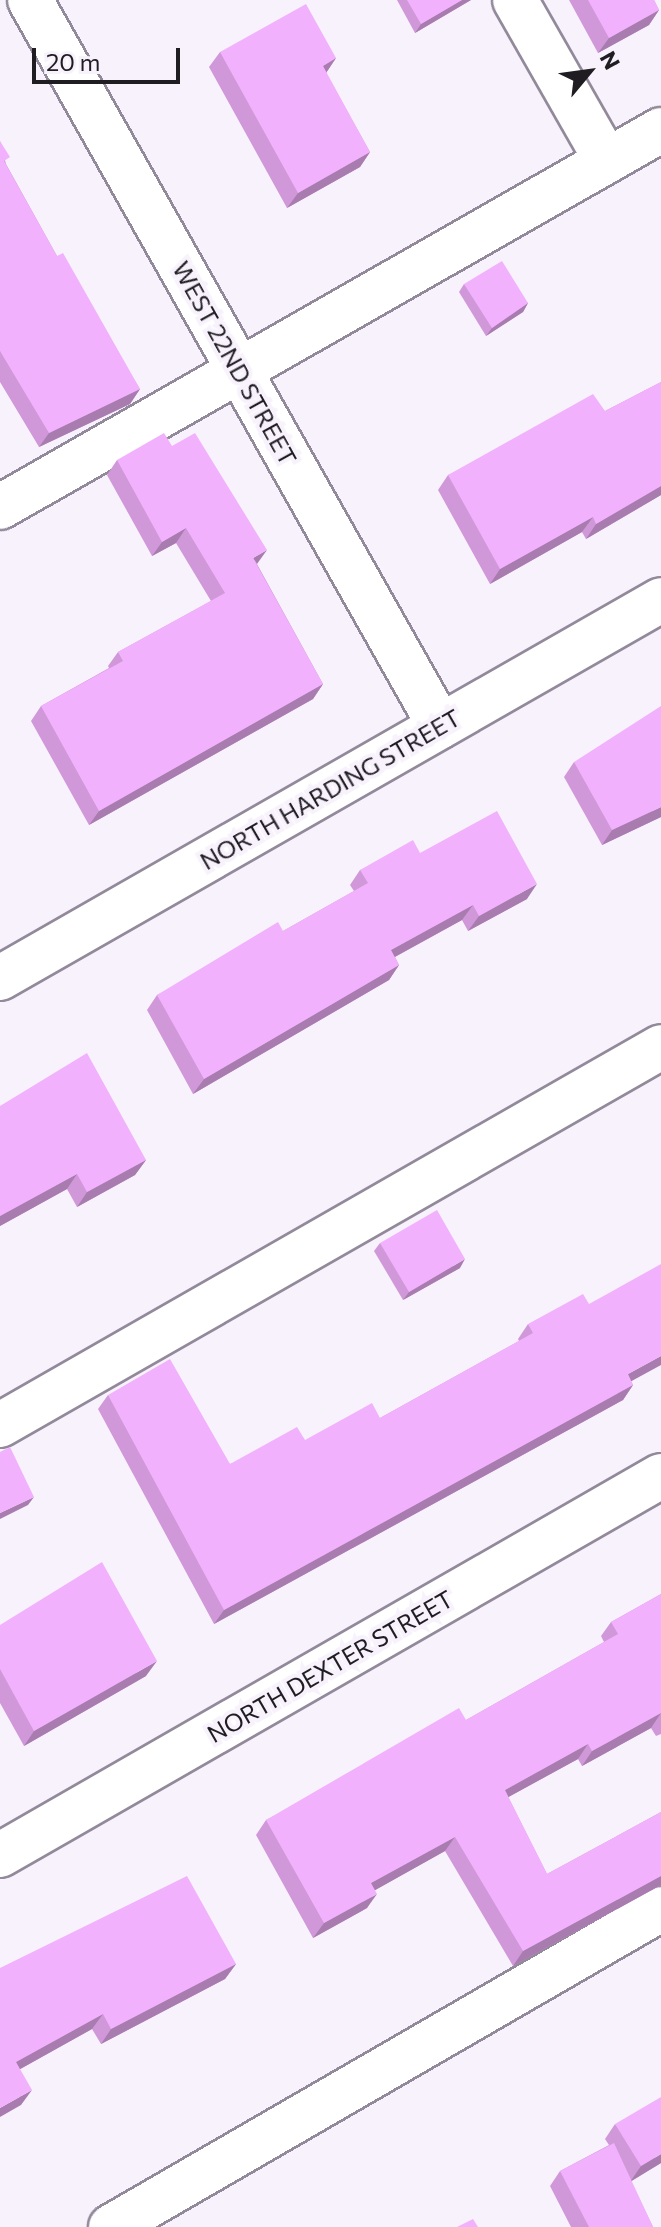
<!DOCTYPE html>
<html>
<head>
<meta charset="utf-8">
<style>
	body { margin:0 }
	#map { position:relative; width:661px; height:2227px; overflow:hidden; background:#f8f2fd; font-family:Commissioner,sans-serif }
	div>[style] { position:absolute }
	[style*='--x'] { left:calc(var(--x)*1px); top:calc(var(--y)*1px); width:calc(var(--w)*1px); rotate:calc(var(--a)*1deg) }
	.roads { filter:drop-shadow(2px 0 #92899a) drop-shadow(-2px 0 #92899a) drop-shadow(0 2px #92899a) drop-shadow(0 -2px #92899a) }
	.minor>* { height:44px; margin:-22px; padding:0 22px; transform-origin:22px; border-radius:22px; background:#fff }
	.wall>* { inset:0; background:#d098d9 }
	.shaded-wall>* { inset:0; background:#a97cb0 }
	.building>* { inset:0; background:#f2b1fc }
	span { translate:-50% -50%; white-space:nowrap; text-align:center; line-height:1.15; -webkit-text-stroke:8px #f8f2fd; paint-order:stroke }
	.street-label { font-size:24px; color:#1f1c22 }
	.north { position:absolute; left:549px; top:32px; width:80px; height:80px; -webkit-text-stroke:6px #f8f2fd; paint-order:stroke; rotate:61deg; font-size:22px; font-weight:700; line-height:32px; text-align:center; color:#1f1c22 }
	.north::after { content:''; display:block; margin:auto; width:28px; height:36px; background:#1f1c22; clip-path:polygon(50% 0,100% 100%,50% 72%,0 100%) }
	.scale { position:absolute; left:32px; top:48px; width:148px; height:36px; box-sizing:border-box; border:4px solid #1f1c22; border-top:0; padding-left:10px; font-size:24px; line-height:28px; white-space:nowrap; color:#1f1c22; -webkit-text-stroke:6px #f8f2fd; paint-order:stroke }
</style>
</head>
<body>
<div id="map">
	<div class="roads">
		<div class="minor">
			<div style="--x:30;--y:0;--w:834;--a:60.54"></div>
			<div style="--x:515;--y:0;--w:185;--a:60.3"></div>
			<div style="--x:0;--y:507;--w:761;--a:-29.7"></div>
			<div style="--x:0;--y:978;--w:761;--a:-29.76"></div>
			<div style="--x:0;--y:1425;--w:761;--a:-29.76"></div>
			<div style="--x:0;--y:1855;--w:762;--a:-29.83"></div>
			<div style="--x:111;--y:2227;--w:635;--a:-30.04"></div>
		</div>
	</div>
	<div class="wall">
		<div style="clip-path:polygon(397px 0,471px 0,415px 33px)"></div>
		<div style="clip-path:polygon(569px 0,654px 0,659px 10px,649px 25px,598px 53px)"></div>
		<div style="clip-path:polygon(220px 52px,336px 58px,326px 73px,370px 152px,360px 167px,287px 208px,209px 67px)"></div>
		<div style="clip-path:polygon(0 141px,6px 164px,57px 256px,140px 389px,130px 404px,39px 447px,0 382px)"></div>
		<div style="clip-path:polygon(464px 284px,528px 303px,523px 312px,486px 336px,459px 292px)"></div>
		<div style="clip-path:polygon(661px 382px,661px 495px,586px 539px,582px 532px,490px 584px,438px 490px,448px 475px,605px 411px)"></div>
		<div style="clip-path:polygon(172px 446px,257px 564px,323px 684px,313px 699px,89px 825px,31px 721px,41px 706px,109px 668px,108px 666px,118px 652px,211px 601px,176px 543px,152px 556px,107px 475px,117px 460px)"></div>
		<div style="clip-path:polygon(574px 762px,661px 817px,602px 845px,564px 777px)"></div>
		<div style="clip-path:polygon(420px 853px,527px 899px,468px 931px,462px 920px,395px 957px,399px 965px,389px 980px,193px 1094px,147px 1010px,157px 995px,283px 931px,354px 891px,350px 885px,360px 870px)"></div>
		<div style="clip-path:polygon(0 1106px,146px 1160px,135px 1175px,77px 1207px,67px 1189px,0 1226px)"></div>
		<div style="clip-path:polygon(380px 1243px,460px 1268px,403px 1300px,374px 1251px)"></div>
		<div style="clip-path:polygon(528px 1324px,631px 1381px,633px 1385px,623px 1400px,214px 1624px,98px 1409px,108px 1395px,230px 1464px,380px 1418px,519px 1341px,518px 1339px)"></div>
		<div style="clip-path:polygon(661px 1594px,661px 1734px,656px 1736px,651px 1728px,582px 1766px,578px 1759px,508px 1797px,547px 1874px,661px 1812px,661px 1885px,513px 1966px,445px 1851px,375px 1890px,367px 1908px,313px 1938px,256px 1835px,266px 1820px,466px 1720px,604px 1642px,601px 1636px,611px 1622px)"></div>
		<div style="clip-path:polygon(0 1625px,146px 1676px,24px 1746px,0 1703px)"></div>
		<div style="clip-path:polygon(236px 1964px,225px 1979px,101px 2044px,92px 2029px,20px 2069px,21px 2105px,0 1968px)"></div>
		<div style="clip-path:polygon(615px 2124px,661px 2163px,631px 2181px,653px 2227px,571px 2227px,550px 2186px,560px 2171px,609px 2145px,605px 2139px)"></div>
	</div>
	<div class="shaded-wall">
		<div style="clip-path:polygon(462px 0,471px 0,415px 33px,421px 24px)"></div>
		<div style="clip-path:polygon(659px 10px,649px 25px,598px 53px,609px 38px)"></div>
		<div style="clip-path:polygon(336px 58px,326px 73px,323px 66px)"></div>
		<div style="clip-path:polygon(370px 152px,360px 167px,287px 208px,298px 193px)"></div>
		<div style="clip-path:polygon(528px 303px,523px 312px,486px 336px,492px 328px)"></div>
		<div style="clip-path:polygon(140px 389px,130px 404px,39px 447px,49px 433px)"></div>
		<div style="clip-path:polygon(661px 486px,661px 495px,586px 539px,596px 524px)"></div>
		<div style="clip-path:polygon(593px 517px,582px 532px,490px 584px,500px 569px)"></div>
		<div style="clip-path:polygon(186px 528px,176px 543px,152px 556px,162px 542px)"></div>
		<div style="clip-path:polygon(267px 550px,257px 564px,253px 558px)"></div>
		<div style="clip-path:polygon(323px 684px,313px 699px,89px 825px,99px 811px)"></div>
		<div style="clip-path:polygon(661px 807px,661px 817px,602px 845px,612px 830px)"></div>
		<div style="clip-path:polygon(537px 884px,527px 899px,468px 931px,479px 916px)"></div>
		<div style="clip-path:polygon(473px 905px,462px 920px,380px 965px,391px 950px)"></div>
		<div style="clip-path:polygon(399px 965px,389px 980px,193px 1094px,204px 1079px)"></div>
		<div style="clip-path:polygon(146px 1160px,135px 1175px,77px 1207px,87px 1192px)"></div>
		<div style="clip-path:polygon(77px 1174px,67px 1189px,0 1226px,0 1216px)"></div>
		<div style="clip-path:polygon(465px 1259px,460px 1268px,403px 1300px,409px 1292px)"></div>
		<div style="clip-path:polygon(661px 1356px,661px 1365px,617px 1389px,628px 1374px)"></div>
		<div style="clip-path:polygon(633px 1385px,623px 1400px,214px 1624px,224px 1610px)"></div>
		<div style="clip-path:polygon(34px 1497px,28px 1505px,0 1519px,0 1513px)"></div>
		<div style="clip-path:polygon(157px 1661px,146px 1676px,24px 1746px,34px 1731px)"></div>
		<div style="clip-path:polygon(661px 1713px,651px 1728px,582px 1766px,592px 1751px)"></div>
		<div style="clip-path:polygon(588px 1744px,578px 1759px,494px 1805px,505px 1790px)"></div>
		<div style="clip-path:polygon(455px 1837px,445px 1851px,361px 1898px,371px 1883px)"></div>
		<div style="clip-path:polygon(661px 1876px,661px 1885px,513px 1966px,523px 1951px)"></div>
		<div style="clip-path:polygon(377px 1894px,367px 1908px,313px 1938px,324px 1923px)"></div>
		<div style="clip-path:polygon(236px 1964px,225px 1979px,101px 2044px,111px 2029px)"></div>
		<div style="clip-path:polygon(103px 2014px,92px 2029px,6px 2077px,16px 2062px)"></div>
		<div style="clip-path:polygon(32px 2090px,21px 2105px,0 2117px,0 2108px)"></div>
		<div style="clip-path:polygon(661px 2154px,661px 2163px,630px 2182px,641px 2166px)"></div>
	</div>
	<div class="building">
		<div style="clip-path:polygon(407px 0,462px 0,421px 24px)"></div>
		<div style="clip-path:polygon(588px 0,654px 0,659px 10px,609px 38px)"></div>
		<div style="clip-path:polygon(306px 4px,336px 58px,323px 66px,370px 152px,298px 193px,220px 52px)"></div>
		<div style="clip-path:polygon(0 141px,10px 157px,4px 161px,57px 256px,63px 253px,140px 389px,49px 433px,0 351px)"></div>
		<div style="clip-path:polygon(502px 261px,528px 303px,492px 328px,464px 284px)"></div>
		<div style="clip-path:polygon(661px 382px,661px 486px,596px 524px,593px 517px,500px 569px,448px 475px,593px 394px,605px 411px)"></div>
		<div style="clip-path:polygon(164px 433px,172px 446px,195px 433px,267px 550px,253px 558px,323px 684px,99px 811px,41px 706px,123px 661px,118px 652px,225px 593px,186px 528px,162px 542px,117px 460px)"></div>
		<div style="clip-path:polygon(661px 706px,661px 807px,612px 830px,574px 762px)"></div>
		<div style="clip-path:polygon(497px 811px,537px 884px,479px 916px,473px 905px,391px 950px,399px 965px,204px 1079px,157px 995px,278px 922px,283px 931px,368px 883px,360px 870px,413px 840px,420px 853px)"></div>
		<div style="clip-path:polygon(87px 1053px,146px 1160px,87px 1192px,77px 1174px,0 1216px,0 1106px)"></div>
		<div style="clip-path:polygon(437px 1210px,465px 1259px,409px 1292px,380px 1243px)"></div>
		<div style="clip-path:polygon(661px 1264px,661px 1356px,628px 1374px,633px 1385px,224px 1610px,108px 1395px,170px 1359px,230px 1464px,297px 1427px,305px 1440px,372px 1403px,380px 1418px,533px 1333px,528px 1324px,583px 1294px,589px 1304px)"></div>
		<div style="clip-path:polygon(10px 1447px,34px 1497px,0 1513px,0 1452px)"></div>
		<div style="clip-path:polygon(102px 1562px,157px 1661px,34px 1731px,0 1669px,0 1625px)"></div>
		<div style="clip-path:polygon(661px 1594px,661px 1713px,592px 1751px,588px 1744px,505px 1790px,547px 1874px,661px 1812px,661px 1876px,523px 1951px,455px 1837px,371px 1883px,377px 1894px,324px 1923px,266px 1820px,459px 1708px,466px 1720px,618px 1634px,611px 1622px)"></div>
		<div style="clip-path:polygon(187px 1876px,236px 1964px,111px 2029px,103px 2014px,16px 2062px,32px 2090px,0 2108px,0 1968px)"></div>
		<div style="clip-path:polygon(661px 2097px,661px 2154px,641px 2166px,615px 2124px)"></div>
		<div style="clip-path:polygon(614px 2143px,653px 2227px,589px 2227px,560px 2171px)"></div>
		<div style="clip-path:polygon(473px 2219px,478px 2227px,457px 2227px)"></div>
	</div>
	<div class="street-label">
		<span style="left:235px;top:363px;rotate:61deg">WEST 22ND STREET</span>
		<span style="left:330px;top:789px;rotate:-30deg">NORTH HARDING STREET</span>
		<span style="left:330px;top:1666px;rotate:-30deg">NORTH DEXTER STREET</span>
	</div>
	<div class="north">N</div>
	<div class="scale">20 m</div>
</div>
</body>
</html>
